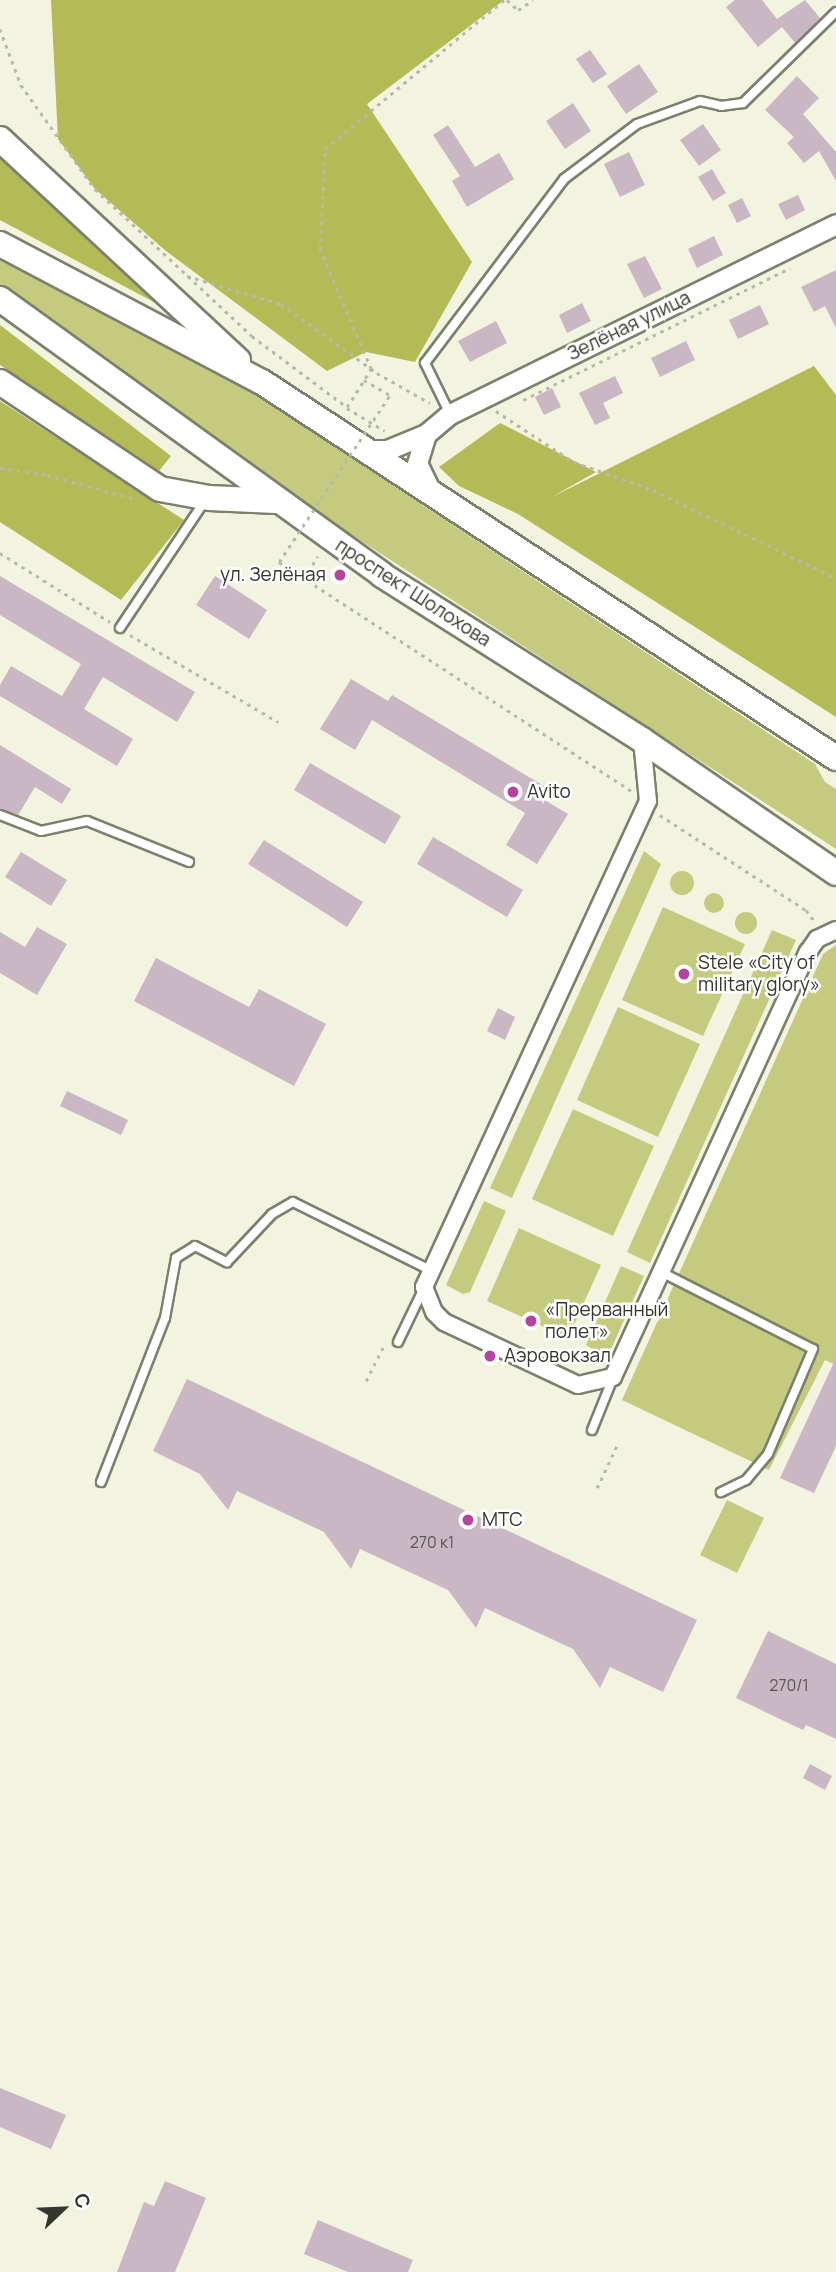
<!DOCTYPE html>
<html>
<head>
<meta charset="utf-8">
<style>
	body { margin:0 }
	#map { position:relative; width:836px; height:2272px; overflow:hidden; background:#f2f4e0; font-family:Manrope,sans-serif }
	div>[style] { position:absolute }
	[style*='--x'] { left:calc(var(--x)*1px); top:calc(var(--y)*1px); width:calc(var(--w)*1px); rotate:calc(var(--a)*1deg) }
	.green>* { inset:0; background:#c4cb7f }
	.round { border-radius:50% }
	.forest>* { inset:0; background:#b3bb57 }
	.building>* { inset:0; background:#c9b7c4 }
	.path>* { height:2.5px; margin-top:-1.25px; transform-origin:0; background:repeating-linear-gradient(90deg,#b8baa9 0 3.5px,transparent 0 8.5px) }
	.roads { filter:drop-shadow(2px 0 #7d806d) drop-shadow(-2px 0 #7d806d) drop-shadow(0 2px #7d806d) drop-shadow(0 -2px #7d806d) }
	.service>* { height:8px; margin:-4px; padding:0 4px; transform-origin:4px; border-radius:4px; background:#fff }
	.minor>* { height:16px; margin:-8px; padding:0 8px; transform-origin:8px; border-radius:8px; background:#fff }
	.tertiary>* { height:19px; margin:-9.5px; padding:0 9.5px; transform-origin:9.5px; border-radius:9.5px; background:#fff }
	.primary>* { height:24px; margin:-12px; padding:0 12px; transform-origin:12px; border-radius:12px; background:#fff }
	.path-bridge>* { height:2.5px; margin-top:-1.25px; transform-origin:0; background:repeating-linear-gradient(90deg,#b8baa9 0 3.5px,transparent 0 8.5px) }
	.dots>* { width:19px; height:19px; translate:-50% -50%; box-sizing:border-box; border:4px solid #fff; border-radius:50% }
	span { translate:-50% -50%; white-space:nowrap; text-align:center; line-height:1.15; -webkit-text-stroke:5px #fff; paint-order:stroke }
	.number-label { font-size:16px; color:#5a5654 }
	.number-label span { -webkit-text-stroke-width:0 }
	.street-label { font-size:19px; color:#35362e }
	.poi-label { font-size:19px; color:#35362e }
	.right { translate:-100% -50%; text-align:right }
	.left { translate:0 -50%; text-align:left }
	.north { position:absolute; left:28px; top:2174px; width:70px; height:70px; -webkit-text-stroke:5px #fff; paint-order:stroke; rotate:67deg; font-size:19px; font-weight:700; line-height:28px; text-align:center; color:#35362e }
	.north::after { content:''; display:block; margin:auto; width:24px; height:32px; background:#35362e; clip-path:polygon(50% 0,100% 100%,50% 72%,0 100%) }
</style>
</head>
<body>
<div id="map">
	<div class="green">
		<div style="clip-path:polygon(0 260px,221px 372px,815px 764px,825px 782px,836px 789px,836px 849px,133px 393px,0 290px)"></div>
		<div style="clip-path:polygon(644px 851px,661px 864px,512px 1198px,490px 1188px)"></div>
		<div class="round" style="left:670px;top:871px;width:24px;height:24px"></div>
		<div class="round" style="left:704px;top:893px;width:20px;height:20px"></div>
		<div style="clip-path:polygon(663px 907px,745px 944px,703px 1036px,622px 1000px)"></div>
		<div class="round" style="left:735px;top:912px;width:22px;height:22px"></div>
		<div style="clip-path:polygon(772px 930px,796px 940px,650px 1263px,627px 1252px)"></div>
		<div style="clip-path:polygon(836px 945px,836px 1365px,825px 1360px,769px 1470px,622px 1400px,823px 954px)"></div>
		<div style="clip-path:polygon(618px 1007px,700px 1044px,658px 1137px,577px 1100px)"></div>
		<div style="clip-path:polygon(573px 1109px,654px 1146px,613px 1236px,532px 1199px)"></div>
		<div style="clip-path:polygon(484px 1201px,506px 1211px,470px 1292px,463px 1294px,446px 1285px)"></div>
		<div style="clip-path:polygon(519px 1228px,601px 1265px,568px 1338px,487px 1301px)"></div>
		<div style="clip-path:polygon(621px 1266px,644px 1276px,607px 1358px,586px 1345px)"></div>
		<div style="clip-path:polygon(727px 1500px,764px 1518px,737px 1573px,700px 1555px)"></div>
	</div>
	<div class="forest">
		<div style="clip-path:polygon(51px 0,504px 0,367px 104px,472px 262px,415px 362px,366px 352px,327px 371px,166px 251px,95px 189px,58px 139px)"></div>
		<div style="clip-path:polygon(0 157px,165px 308px,0 220px)"></div>
		<div style="clip-path:polygon(0 325px,171px 456px,159px 471px,0 365px)"></div>
		<div style="clip-path:polygon(814px 366px,836px 395px,836px 717px,518px 514px,459px 486px,439px 467px,500px 423px,596px 472px,550px 498px)"></div>
		<div style="clip-path:polygon(0 401px,184px 520px,121px 600px,0 522px)"></div>
	</div>
	<div class="building">
		<div style="clip-path:polygon(735px 0,762px 0,777px 19px,805px 0,820px 18px,795px 43px,782px 27px,758px 47px,726px 7px)"></div>
		<div style="clip-path:polygon(590px 50px,607px 74px,593px 83px,576px 59px)"></div>
		<div style="clip-path:polygon(639px 64px,658px 92px,626px 114px,607px 86px)"></div>
		<div style="clip-path:polygon(797px 76px,819px 98px,803px 114px,836px 152px,836px 181px,819px 151px,804px 163px,787px 143px,794px 137px,765px 110px)"></div>
		<div style="clip-path:polygon(573px 103px,591px 131px,565px 149px,546px 121px)"></div>
		<div style="clip-path:polygon(703px 124px,721px 150px,699px 166px,680px 140px)"></div>
		<div style="clip-path:polygon(448px 125px,475px 167px,499px 153px,514px 179px,467px 207px,452px 181px,460px 176px,433px 135px)"></div>
		<div style="clip-path:polygon(629px 152px,645px 185px,620px 197px,604px 164px)"></div>
		<div style="clip-path:polygon(712px 169px,726px 193px,713px 201px,698px 177px)"></div>
		<div style="clip-path:polygon(798px 195px,805px 210px,786px 220px,778px 204px)"></div>
		<div style="clip-path:polygon(742px 198px,751px 216px,737px 223px,728px 205px)"></div>
		<div style="clip-path:polygon(714px 236px,723px 255px,697px 268px,688px 249px)"></div>
		<div style="clip-path:polygon(645px 256px,662px 289px,644px 298px,627px 264px)"></div>
		<div style="clip-path:polygon(836px 270px,836px 328px,825px 306px,814px 312px,801px 287px)"></div>
		<div style="clip-path:polygon(582px 303px,591px 321px,567px 333px,559px 315px)"></div>
		<div style="clip-path:polygon(760px 305px,769px 324px,738px 339px,729px 320px)"></div>
		<div style="clip-path:polygon(496px 321px,507px 343px,470px 362px,458px 341px)"></div>
		<div style="clip-path:polygon(686px 341px,695px 360px,660px 377px,651px 358px)"></div>
		<div style="clip-path:polygon(615px 376px,623px 393px,603px 403px,610px 418px,595px 425px,579px 393px)"></div>
		<div style="clip-path:polygon(552px 388px,561px 407px,544px 415px,535px 397px)"></div>
		<div style="clip-path:polygon(0 576px,195px 692px,177px 722px,103px 677px,84px 709px,133px 739px,117px 766px,0 696px,0 685px,11px 666px,62px 696px,81px 664px,0 615px)"></div>
		<div style="clip-path:polygon(215px 576px,267px 610px,249px 639px,196px 605px)"></div>
		<div style="clip-path:polygon(351px 679px,388px 701px,392px 695px,544px 786px,538px 796px,568px 814px,537px 864px,506px 845px,525px 813px,372px 720px,355px 750px,320px 729px)"></div>
		<div style="clip-path:polygon(0 745px,71px 789px,62px 804px,35px 787px,18px 815px,0 809px)"></div>
		<div style="clip-path:polygon(310px 763px,401px 816px,385px 844px,294px 790px)"></div>
		<div style="clip-path:polygon(433px 837px,523px 890px,507px 917px,417px 864px)"></div>
		<div style="clip-path:polygon(264px 840px,363px 902px,347px 927px,248px 864px)"></div>
		<div style="clip-path:polygon(21px 852px,67px 880px,51px 906px,5px 877px)"></div>
		<div style="clip-path:polygon(37px 927px,67px 944px,37px 995px,0 973px,0 932px,25px 947px)"></div>
		<div style="clip-path:polygon(156px 958px,249px 1007px,259px 989px,326px 1024px,294px 1086px,134px 1001px)"></div>
		<div style="clip-path:polygon(498px 1008px,515px 1017px,505px 1040px,487px 1031px)"></div>
		<div style="clip-path:polygon(67px 1091px,128px 1120px,121px 1135px,60px 1106px)"></div>
		<div style="clip-path:polygon(836px 1358px,836px 1446px,814px 1493px,780px 1478px)"></div>
		<div style="clip-path:polygon(187px 1379px,697px 1620px,663px 1692px,610px 1667px,600px 1688px,573px 1649px,485px 1608px,476px 1628px,448px 1590px,360px 1549px,351px 1569px,324px 1532px,237px 1491px,228px 1510px,200px 1474px,153px 1451px)"></div>
		<div style="clip-path:polygon(768px 1631px,836px 1664px,836px 1739px,806px 1725px,803px 1730px,736px 1698px)"></div>
		<div style="clip-path:polygon(810px 1764px,832px 1776px,825px 1790px,803px 1778px)"></div>
		<div style="clip-path:polygon(0 2088px,66px 2115px,51px 2149px,0 2127px)"></div>
		<div style="clip-path:polygon(165px 2181px,206px 2198px,175px 2272px,117px 2272px,144px 2202px,154px 2206px)"></div>
		<div style="clip-path:polygon(318px 2220px,413px 2260px,408px 2272px,348px 2272px,304px 2254px)"></div>
	</div>
	<div class="path">
		<div style="--x:507;--y:0;--w:15;--a:42"></div>
		<div style="--x:518;--y:10;--w:18;--a:-34"></div>
		<div style="--x:0;--y:29;--w:60;--a:69.4"></div>
		<div style="--x:21;--y:85;--w:128;--a:54.6"></div>
		<div style="--x:95;--y:189;--w:215;--a:43.1"></div>
		<div style="--x:252;--y:336;--w:119;--a:36.8"></div>
		<div style="--x:347;--y:407;--w:45;--a:-57.7"></div>
		<div style="--x:371;--y:369;--w:129;--a:-113.2"></div>
		<div style="--x:320;--y:250;--w:101;--a:-87.2"></div>
		<div style="--x:325;--y:149;--w:233;--a:-39.8"></div>
		<div style="--x:187;--y:276;--w:98;--a:16.6"></div>
		<div style="--x:281;--y:304;--w:118;--a:35.7"></div>
		<div style="--x:377;--y:373;--w:61;--a:29.5"></div>
		<div style="--x:364;--y:380;--w:30;--a:30"></div>
		<div style="--x:523;--y:400;--w:298;--a:-26.3"></div>
		<div style="--x:347;--y:408;--w:44;--a:31.2"></div>
		<div style="--x:496;--y:411;--w:93;--a:33.2"></div>
		<div style="--x:574;--y:462;--w:84;--a:19.5"></div>
		<div style="--x:653;--y:490;--w:203;--a:25.7"></div>
		<div style="--x:0;--y:468;--w:48;--a:8.5"></div>
		<div style="--x:47;--y:475;--w:92;--a:15.1"></div>
		<div style="--x:0;--y:553;--w:130;--a:32.1"></div>
		<div style="--x:279;--y:562;--w:420;--a:33"></div>
		<div style="--x:303;--y:579;--w:27;--a:-57"></div>
		<div style="--x:130;--y:635;--w:172;--a:30.4"></div>
		<div style="--x:660;--y:815;--w:174;--a:33.1"></div>
		<div style="--x:806;--y:910;--w:15;--a:53"></div>
		<div style="--x:366;--y:1381;--w:42;--a:-63.4"></div>
		<div style="--x:597;--y:1488;--w:50;--a:-65"></div>
	</div>
	<div class="roads">
		<div class="service">
			<div style="--x:450;--y:414;--w:57;--a:-116.1"></div>
			<div style="--x:425;--y:363;--w:231;--a:-52.9"></div>
			<div style="--x:564;--y:179;--w:91;--a:-37"></div>
			<div style="--x:637;--y:124;--w:67;--a:-20.1"></div>
			<div style="--x:700;--y:101;--w:22;--a:13"></div>
			<div style="--x:721;--y:106;--w:22;--a:-8"></div>
			<div style="--x:743;--y:103;--w:130;--a:-44.4"></div>
			<div style="--x:120;--y:628;--w:151;--a:-56.3"></div>
			<div style="--x:0;--y:815;--w:44;--a:21.3"></div>
			<div style="--x:41;--y:831;--w:47;--a:-12.3"></div>
			<div style="--x:87;--y:821;--w:110;--a:21.9"></div>
			<div style="--x:661;--y:1272;--w:170;--a:26.9"></div>
			<div style="--x:813;--y:1349;--w:114;--a:113.2"></div>
			<div style="--x:768;--y:1454;--w:34;--a:130"></div>
			<div style="--x:746;--y:1480;--w:28;--a:154"></div>
			<div style="--x:398;--y:1342;--w:58;--a:-64.3"></div>
			<div style="--x:592;--y:1430;--w:56;--a:-68"></div>
			<div style="--x:101;--y:1482;--w:176;--a:-68.7"></div>
			<div style="--x:165;--y:1318;--w:61;--a:-79.6"></div>
			<div style="--x:176;--y:1258;--w:22;--a:-32"></div>
			<div style="--x:195;--y:1246;--w:36;--a:27"></div>
			<div style="--x:227;--y:1262;--w:66;--a:-46.8"></div>
			<div style="--x:272;--y:1214;--w:24;--a:-30"></div>
			<div style="--x:293;--y:1202;--w:155;--a:26.4"></div>
		</div>
		<div class="minor">
			<div style="--x:642;--y:740;--w:61;--a:84.4"></div>
			<div style="--x:648;--y:801;--w:535;--a:114.75"></div>
			<div style="--x:424;--y:1287;--w:27;--a:68"></div>
			<div style="--x:434;--y:1312;--w:14;--a:45"></div>
			<div style="--x:444;--y:1322;--w:148;--a:25.2"></div>
			<div style="--x:578;--y:1385;--w:36;--a:-13"></div>
			<div style="--x:613;--y:1377;--w:468;--a:-65.4"></div>
			<div style="--x:808;--y:952;--w:16;--a:-55"></div>
			<div style="--x:817;--y:939;--w:21;--a:-25"></div>
		</div>
		<div class="tertiary">
			<div style="--x:426;--y:434;--w:30;--a:107"></div>
			<div style="--x:417;--y:463;--w:34;--a:64"></div>
			<div style="--x:365;--y:450;--w:22;--a:0"></div>
			<div style="--x:387;--y:450;--w:42;--a:-22.3"></div>
			<div style="--x:426;--y:434;--w:31;--a:-40"></div>
			<div style="--x:450;--y:414;--w:430;--a:-26.2"></div>
		</div>
		<div class="primary">
			<div style="--x:0;--y:139;--w:325;--a:42.9"></div>
			<div style="--x:0;--y:244;--w:296;--a:27.8"></div>
			<div style="--x:262;--y:382;--w:686;--a:33.23"></div>
			<div style="--x:0;--y:299;--w:471;--a:35.8"></div>
			<div style="--x:382;--y:575;--w:308;--a:32.4"></div>
			<div style="--x:642;--y:740;--w:235;--a:34.4"></div>
			<div style="--x:0;--y:382;--w:192;--a:33.8"></div>
			<div style="--x:160;--y:489;--w:50;--a:10.4"></div>
			<div style="--x:209;--y:498;--w:67;--a:2.6"></div>
		</div>
	</div>
	<div class="path-bridge">
		<div style="--x:279;--y:562;--w:201;--a:-56.4"></div>
	</div>
	<div class="dots">
		<div style="left:340px;top:575px;background:#b544a0"></div>
		<div style="left:513px;top:792px;background:#b544a0"></div>
		<div style="left:684px;top:974px;background:#b544a0"></div>
		<div style="left:531px;top:1321px;background:#b544a0"></div>
		<div style="left:490px;top:1356px;background:#b544a0"></div>
		<div style="left:468px;top:1520px;background:#b544a0"></div>
	</div>
	<div class="number-label">
		<span style="left:432px;top:1542px">270 к1</span>
		<span style="left:789px;top:1685px">270/1</span>
	</div>
	<div class="street-label">
		<span style="left:629px;top:326px;rotate:-26deg">Зелёная улица</span>
		<span style="left:413px;top:593px;rotate:33deg">проспект Шолохова</span>
	</div>
	<div class="poi-label">
		<span class="right" style="left:326px;top:575px">ул. Зелёная</span>
		<span class="left" style="left:527px;top:792px">Avito</span>
		<span class="left" style="left:698px;top:974px">Stele «Сity of<br>military glory»</span>
		<span class="left" style="left:545px;top:1321px">«Пpepвaнный<br>пoлeт»</span>
		<span class="left" style="left:504px;top:1356px">Аэровокзал</span>
		<span class="left" style="left:482px;top:1520px">МТС</span>
	</div>
	<div class="north">С</div>
</div>
</body>
</html>
